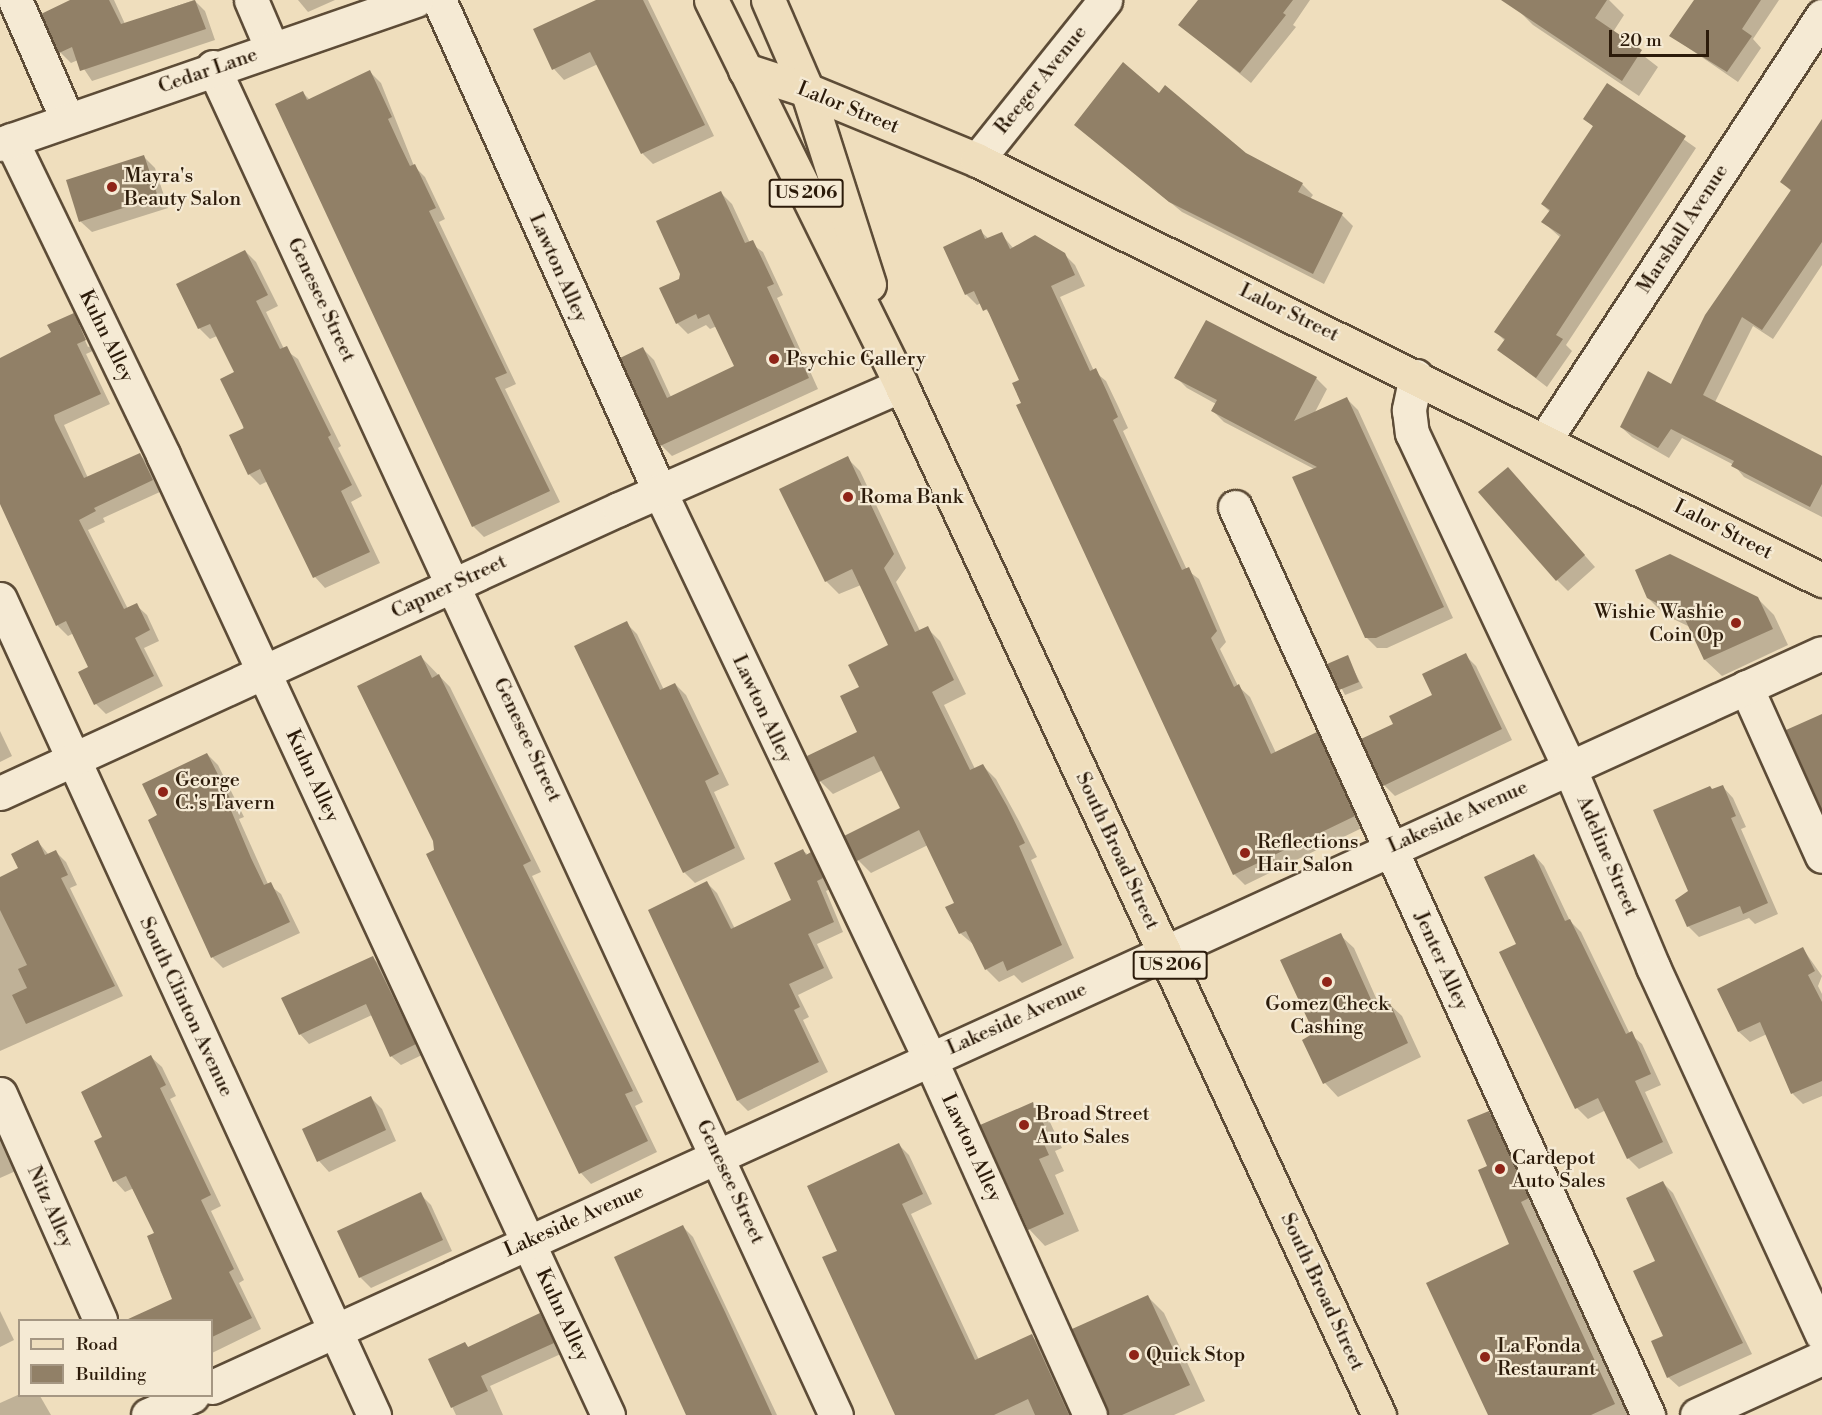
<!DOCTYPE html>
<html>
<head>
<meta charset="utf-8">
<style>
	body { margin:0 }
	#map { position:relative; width:1822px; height:1415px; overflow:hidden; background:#efdebd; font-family:"Libre Bodoni",serif }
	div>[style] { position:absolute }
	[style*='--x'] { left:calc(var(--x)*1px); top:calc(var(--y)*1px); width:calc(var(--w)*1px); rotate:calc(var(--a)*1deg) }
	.shadow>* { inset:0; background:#0003 }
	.building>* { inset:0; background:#918067 }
	.roads { filter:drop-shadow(2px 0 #5d4c37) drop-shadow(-2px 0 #5d4c37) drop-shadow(0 2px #5d4c37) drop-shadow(0 -2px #5d4c37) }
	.minor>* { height:33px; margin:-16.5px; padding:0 16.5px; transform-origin:16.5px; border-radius:16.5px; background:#f5ead4 }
	.major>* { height:33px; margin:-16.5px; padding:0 16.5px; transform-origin:16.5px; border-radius:16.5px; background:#efdebd }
	.dots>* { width:16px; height:16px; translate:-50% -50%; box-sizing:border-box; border:3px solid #f5ead4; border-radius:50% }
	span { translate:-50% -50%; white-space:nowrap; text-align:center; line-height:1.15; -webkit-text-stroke:4.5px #f5ead4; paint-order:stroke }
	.shield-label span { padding:2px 4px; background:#f5ead4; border:2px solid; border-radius:4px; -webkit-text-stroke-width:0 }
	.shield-label { font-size:18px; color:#2c1b0a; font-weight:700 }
	.street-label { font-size:20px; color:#2c1b0a }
	.poi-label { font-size:20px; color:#2c1b0a }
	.left { translate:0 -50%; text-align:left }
	.right { translate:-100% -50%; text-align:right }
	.legend { position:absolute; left:18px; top:1319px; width:195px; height:78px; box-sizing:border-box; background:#f5ead4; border:2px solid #a59783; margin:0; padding:8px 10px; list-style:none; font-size:18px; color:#2c1b0a }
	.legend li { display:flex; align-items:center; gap:12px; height:30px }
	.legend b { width:30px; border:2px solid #a59783 }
	.scale { position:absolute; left:1609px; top:30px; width:100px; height:27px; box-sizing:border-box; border:3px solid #2c1b0a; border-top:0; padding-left:8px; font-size:18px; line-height:21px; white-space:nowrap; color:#2c1b0a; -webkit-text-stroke:4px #f5ead4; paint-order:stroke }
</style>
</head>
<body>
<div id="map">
	<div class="shadow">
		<div style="clip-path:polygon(73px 0,114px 0,125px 24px,194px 0,205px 11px,215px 40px,92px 81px,78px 60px,71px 63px,60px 52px)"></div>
		<div style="clip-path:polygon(298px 0,335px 0,308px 12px)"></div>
		<div style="clip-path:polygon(599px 0,648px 0,714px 136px,653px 164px,643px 154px,598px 64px,564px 80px,554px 69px)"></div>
		<div style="clip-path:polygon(1200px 0,1310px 0,1293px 25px,1296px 27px,1251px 83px,1180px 25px)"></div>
		<div style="clip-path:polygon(1523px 0,1609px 0,1624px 15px,1613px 32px,1658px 67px,1639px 96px,1533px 25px,1517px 9px)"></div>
		<div style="clip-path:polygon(1696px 0,1779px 0,1753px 39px,1761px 48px,1738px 82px,1671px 36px)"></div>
		<div style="clip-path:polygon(370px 72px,381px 83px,414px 166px,425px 177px,445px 219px,439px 222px,516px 384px,505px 389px,560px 502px,484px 537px,473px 526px,303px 93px,310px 100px)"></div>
		<div style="clip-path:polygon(1607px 85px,1696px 148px,1566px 345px,1572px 351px,1547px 387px,1499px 350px,1505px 341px,1496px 332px,1561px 238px,1543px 222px,1550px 212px,1542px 204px,1594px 127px,1585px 119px)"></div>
		<div style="clip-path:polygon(1159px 95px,1245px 154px,1302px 184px,1313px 195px,1310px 199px,1342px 215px,1353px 226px,1324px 284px,1182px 212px,1076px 125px)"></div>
		<div style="clip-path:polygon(1822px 122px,1822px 265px,1773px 339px,1753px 326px,1715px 402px,1822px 458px,1822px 517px,1744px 477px,1734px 465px,1682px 438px,1669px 458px,1632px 437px,1621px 427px,1648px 373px,1672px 386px,1792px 192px,1782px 182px)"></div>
		<div style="clip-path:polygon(144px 157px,155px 168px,168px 208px,92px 232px,81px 222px,68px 181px)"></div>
		<div style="clip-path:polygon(721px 193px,732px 204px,750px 243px,763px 252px,783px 295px,777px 298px,818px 389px,672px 456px,661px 445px,643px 349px,654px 360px,671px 397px,736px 367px,717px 326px,710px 329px,706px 325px,688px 334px,677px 323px,681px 280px)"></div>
		<div style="clip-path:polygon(980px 231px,989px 239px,1001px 234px,1014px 249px,1064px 254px,1075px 265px,1085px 286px,1060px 297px,1094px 371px,1106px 381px,1118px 406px,1128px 428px,1123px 431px,1187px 570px,1199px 579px,1226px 642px,1220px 649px,1238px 686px,1250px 697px,1276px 753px,1317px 734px,1327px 745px,1364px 827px,1245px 885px,1234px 874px,1023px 403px,1021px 381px,993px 318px,981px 303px,977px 305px,966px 294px)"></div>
		<div style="clip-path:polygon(245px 251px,256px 262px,278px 306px,266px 312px,284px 349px,298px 359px,341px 446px,338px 448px,362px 496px,351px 502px,380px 563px,325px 588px,315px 577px,268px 481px,260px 485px,249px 474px,236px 373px,217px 336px,210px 339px,199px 328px,178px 284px)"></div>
		<div style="clip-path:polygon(evenodd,73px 315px,84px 325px,95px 350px,86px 354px,110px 404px,64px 425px,88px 478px,140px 455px,150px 465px,162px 491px,103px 518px,105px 522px,88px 530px,128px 609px,136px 605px,147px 615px,159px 641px,144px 648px,163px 686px,106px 714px,96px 704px,90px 668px,74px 633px,68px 636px,58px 626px,0 501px,0 359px,53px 333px,73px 315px,78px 325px,81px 325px,91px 346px,88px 347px,78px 325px)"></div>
		<div style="clip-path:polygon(1176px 377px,1316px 378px,1327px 389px,1314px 414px,1347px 399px,1358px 410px,1453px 618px,1387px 648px,1377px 648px,1366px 637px,1314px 469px,1224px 422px,1213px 411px,1216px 404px,1187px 388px)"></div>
		<div style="clip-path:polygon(847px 458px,860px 471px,906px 568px,896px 582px,920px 631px,927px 628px,940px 641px,966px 694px,944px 705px,975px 769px,983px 766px,996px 779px,1019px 821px,1037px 857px,1031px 860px,1074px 958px,1022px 983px,1014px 975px,999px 982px,986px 969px,974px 945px,960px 933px,956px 903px,928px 845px,871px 873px,858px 860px,902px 809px,883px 770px,833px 794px,820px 781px,859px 733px,861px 688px,890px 646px,861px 585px,839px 594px,826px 581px)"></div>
		<div style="clip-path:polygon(1518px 480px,1595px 567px,1568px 591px,1557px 580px)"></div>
		<div style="clip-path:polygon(1648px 598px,1757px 598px,1774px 615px,1788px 645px,1722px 676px,1705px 660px,1690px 627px,1665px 615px)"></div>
		<div style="clip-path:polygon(626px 623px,637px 634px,664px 690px,675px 684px,686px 695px,729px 785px,714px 792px,745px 859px,695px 883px,684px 872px)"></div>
		<div style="clip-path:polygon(1465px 655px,1476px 666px,1512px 740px,1395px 796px,1384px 785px,1395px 725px,1434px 695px)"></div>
		<div style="clip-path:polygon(421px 657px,450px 687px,541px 872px,532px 876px,643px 1102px,635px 1106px,657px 1152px,591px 1184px,581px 1173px,436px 851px)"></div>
		<div style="clip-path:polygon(1347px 657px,1363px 688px,1345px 695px,1329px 664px)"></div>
		<div style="clip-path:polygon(0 731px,12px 756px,0 762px)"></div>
		<div style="clip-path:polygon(207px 754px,218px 765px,244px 817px,239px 819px,268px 884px,281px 894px,300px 933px,223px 968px,213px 958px,150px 820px,159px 816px)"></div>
		<div style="clip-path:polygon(1723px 787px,1733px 798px,1746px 827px,1741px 829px,1778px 914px,1755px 924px,1749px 918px,1699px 937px,1688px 926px,1713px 791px)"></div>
		<div style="clip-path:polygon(38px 842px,49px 855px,56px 852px,66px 862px,77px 885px,70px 888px,123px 996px,0 1051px,0 878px,20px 869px)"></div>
		<div style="clip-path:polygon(803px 851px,821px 864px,832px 888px,826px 891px,843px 932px,817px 944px,833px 978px,798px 995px,809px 1017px,803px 1020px,828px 1072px,748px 1111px,738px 1101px,650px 911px,707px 883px,717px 893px,735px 929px,793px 900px)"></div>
		<div style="clip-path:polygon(1534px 855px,1544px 866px,1570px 921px,1581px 932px,1630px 1034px,1642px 1044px,1661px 1085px,1645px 1092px,1673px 1153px,1639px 1169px,1628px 1158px,1606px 1110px,1588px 1119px,1577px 1108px,1518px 945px)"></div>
		<div style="clip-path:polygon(1340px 935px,1354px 948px,1380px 1007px,1388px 1003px,1402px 1016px,1421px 1057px,1338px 1097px,1325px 1083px,1304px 1041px,1316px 1033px)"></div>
		<div style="clip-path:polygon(1803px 949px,1822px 976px,1818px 986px,1822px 994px,1822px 1096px,1803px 1104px,1793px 1094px,1767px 1034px,1750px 1042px,1739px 1032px,1719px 989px)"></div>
		<div style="clip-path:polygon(373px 958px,382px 967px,424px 1054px,401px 1065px,391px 1056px,372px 1015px,309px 1044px,300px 1034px)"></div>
		<div style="clip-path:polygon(151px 1057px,162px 1067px,176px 1096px,170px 1099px,221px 1206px,211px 1211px,244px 1280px,239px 1283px,261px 1329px,212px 1353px,212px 1320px,183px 1320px,160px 1270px,164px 1268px,156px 1234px,134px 1188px,125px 1192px,115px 1181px,104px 1137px)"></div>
		<div style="clip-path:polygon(371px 1098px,382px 1109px,396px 1141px,329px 1172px,319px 1161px)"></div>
		<div style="clip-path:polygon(1033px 1103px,1049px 1120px,1062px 1148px,1055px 1151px,1064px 1171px,1055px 1175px,1079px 1231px,1045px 1246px,1029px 1229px)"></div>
		<div style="clip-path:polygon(1489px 1113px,1509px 1133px,1548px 1219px,1540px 1222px,1630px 1415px,1490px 1415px,1511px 1245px,1489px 1167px)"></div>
		<div style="clip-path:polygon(0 1130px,18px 1170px,0 1178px)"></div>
		<div style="clip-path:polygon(899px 1145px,909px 1155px,932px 1204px,911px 1214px,979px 1360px,1031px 1336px,1042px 1346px,1074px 1415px,896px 1415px,839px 1251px)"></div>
		<div style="clip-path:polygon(1663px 1183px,1673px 1193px,1752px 1354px,1679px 1387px,1668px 1377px,1657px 1262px)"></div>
		<div style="clip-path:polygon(420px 1194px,431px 1205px,452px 1251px,371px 1288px,360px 1277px)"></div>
		<div style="clip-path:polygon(683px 1227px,693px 1237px,777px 1415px,687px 1415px)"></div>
		<div style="clip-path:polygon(1148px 1297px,1164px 1313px,1205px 1401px,1174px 1415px,1109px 1415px)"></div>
		<div style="clip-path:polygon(0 1311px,14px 1340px,0 1347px)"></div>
		<div style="clip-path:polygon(540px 1315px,550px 1325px,563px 1353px,490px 1386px,503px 1415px,456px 1415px,430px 1360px,465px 1344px,469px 1348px)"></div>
		<div style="clip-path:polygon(20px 1394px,40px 1396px,51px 1415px,0 1415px,0 1403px)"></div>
	</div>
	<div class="building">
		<div style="clip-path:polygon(70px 0,109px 0,121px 24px,195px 0,206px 29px,80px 71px,72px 47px,59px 53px,41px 14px)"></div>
		<div style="clip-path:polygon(596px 0,643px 0,705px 125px,641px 154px,590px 52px,552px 70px,533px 29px)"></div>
		<div style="clip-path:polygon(1198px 0,1293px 0,1283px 13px,1286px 15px,1240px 73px,1178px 25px)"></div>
		<div style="clip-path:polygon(1501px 0,1607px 0,1595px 18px,1642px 50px,1622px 81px)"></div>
		<div style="clip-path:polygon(1694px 0,1761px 0,1742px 29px,1752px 36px,1727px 72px,1669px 36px)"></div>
		<div style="clip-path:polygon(1123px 62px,1159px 93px,1165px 85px,1246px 153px,1303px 183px,1298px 192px,1343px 213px,1313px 274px,1169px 202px,1074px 125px)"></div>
		<div style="clip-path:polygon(370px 70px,392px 117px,388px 119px,399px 143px,410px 166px,415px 164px,436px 208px,429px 211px,507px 373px,495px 378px,550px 491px,472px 527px,275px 104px,303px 91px,307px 100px)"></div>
		<div style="clip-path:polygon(1607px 83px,1686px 136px,1556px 335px,1563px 339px,1536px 378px,1497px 350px,1505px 339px,1494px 332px,1561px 235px,1541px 222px,1550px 210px,1541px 204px,1593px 126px,1583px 119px)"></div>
		<div style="clip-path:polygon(1822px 119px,1822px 242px,1762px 330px,1742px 317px,1703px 395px,1822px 456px,1822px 484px,1810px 507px,1731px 466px,1734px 461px,1671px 429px,1658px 448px,1620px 427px,1648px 371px,1671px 384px,1705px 315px,1791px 190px,1780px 182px)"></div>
		<div style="clip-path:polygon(144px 155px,158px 197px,79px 222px,66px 180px)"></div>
		<div style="clip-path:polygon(721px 191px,745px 243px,753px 240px,774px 284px,767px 287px,809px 378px,660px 446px,620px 358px,643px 347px,667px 398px,734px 366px,709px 314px,698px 319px,696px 314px,676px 324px,659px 288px,679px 279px,680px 274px,656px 221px)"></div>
		<div style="clip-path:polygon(981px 229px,985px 239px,1002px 232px,1010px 249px,1035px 235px,1065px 253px,1075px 275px,1051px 286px,1090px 371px,1096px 368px,1108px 394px,1118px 417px,1113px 420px,1182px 570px,1189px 567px,1217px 631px,1211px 638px,1234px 687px,1239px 684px,1271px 754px,1317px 732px,1355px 816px,1233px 875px,1016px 405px,1021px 403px,1012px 383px,1019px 380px,987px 309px,983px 311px,974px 291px,965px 295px,943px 247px)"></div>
		<div style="clip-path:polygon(245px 250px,268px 295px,256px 301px,280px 349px,287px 346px,331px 435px,328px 437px,352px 485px,341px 491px,370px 552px,313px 578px,260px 469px,248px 475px,229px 435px,244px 428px,220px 379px,234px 372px,210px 324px,198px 329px,176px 284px)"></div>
		<div style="clip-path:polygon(74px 313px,86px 340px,77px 344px,101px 394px,54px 415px,55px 420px,84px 478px,140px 453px,153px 480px,94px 508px,96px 511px,79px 520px,124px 609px,137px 603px,150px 630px,135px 638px,154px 676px,94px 705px,78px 672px,88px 667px,66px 621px,56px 626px,0 504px,0 358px,51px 332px,47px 325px)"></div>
		<div style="clip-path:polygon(1206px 320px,1317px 377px,1294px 421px,1347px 397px,1444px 607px,1376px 638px,1365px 638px,1292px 477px,1317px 467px,1211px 411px,1217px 400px,1174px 378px)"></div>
		<div style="clip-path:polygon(848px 456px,894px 554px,884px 568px,915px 632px,928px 626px,954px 680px,932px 692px,970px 770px,983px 764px,1007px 806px,1025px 843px,1019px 846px,1062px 945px,1007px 971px,1003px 961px,985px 970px,966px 931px,959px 934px,945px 907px,954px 903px,919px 830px,857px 861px,844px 836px,900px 808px,874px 756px,819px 782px,807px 756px,857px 732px,840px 696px,859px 687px,848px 665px,888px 645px,852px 569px,825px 582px,779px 489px)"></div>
		<div style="clip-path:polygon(1508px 467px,1585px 555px,1556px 581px,1478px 492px)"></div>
		<div style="clip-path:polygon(1670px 554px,1758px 597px,1773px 629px,1704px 660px,1684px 617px,1647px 598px,1635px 570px)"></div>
		<div style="clip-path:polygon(627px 621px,660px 690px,675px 683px,719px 774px,705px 781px,735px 848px,683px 873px,574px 646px)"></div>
		<div style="clip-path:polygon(1466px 653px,1502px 729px,1383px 786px,1361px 739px,1393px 724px,1389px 716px,1432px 695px,1422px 674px)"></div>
		<div style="clip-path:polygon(421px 655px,432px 678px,439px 674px,531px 861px,523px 865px,633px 1091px,625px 1094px,648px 1141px,579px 1174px,426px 854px,434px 850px,433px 841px,357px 686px)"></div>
		<div style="clip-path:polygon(1348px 655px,1359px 682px,1339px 690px,1327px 664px)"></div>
		<div style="clip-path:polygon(1822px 714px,1822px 810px,1786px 730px)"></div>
		<div style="clip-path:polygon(207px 753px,234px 806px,230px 808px,251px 858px,264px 885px,271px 882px,290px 922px,211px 958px,148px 820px,157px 815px,142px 784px)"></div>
		<div style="clip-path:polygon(1723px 785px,1736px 816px,1731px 818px,1768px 903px,1743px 914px,1740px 906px,1687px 927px,1675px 900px,1688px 891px,1653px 810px,1710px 786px,1712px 789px)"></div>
		<div style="clip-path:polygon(38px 840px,45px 855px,56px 850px,68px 875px,61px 878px,115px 986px,26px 1024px,12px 995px,27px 988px,18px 969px,27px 965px,0 910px,0 877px,18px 868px,11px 854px)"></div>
		<div style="clip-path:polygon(803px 849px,806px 855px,811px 852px,823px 878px,817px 881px,834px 922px,808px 934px,824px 968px,789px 984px,800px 1007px,794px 1010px,819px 1062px,737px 1101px,648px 910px,707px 881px,731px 929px,791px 900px,774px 863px)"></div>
		<div style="clip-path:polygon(1534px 854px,1565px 921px,1570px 919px,1626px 1034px,1632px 1031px,1651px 1074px,1635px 1081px,1663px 1142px,1627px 1159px,1598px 1098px,1575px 1109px,1499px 952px,1516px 944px,1484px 877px)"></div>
		<div style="clip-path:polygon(1341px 933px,1373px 1004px,1376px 1007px,1389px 1001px,1408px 1043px,1323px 1084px,1302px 1040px,1314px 1033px,1280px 960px)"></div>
		<div style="clip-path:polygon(1803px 947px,1815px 971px,1808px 975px,1822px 1002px,1822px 1081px,1791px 1094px,1760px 1022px,1738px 1032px,1717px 989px)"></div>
		<div style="clip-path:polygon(373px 956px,416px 1044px,390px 1057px,366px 1004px,299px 1035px,281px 998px)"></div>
		<div style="clip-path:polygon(151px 1055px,166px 1085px,160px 1088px,211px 1195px,201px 1200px,234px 1269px,229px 1272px,252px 1318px,212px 1337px,212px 1320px,126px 1320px,172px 1299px,147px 1236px,154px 1233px,126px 1176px,113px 1182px,94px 1141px,102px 1137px,81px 1092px)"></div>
		<div style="clip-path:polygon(371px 1096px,386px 1130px,317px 1162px,302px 1129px)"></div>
		<div style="clip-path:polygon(1033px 1102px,1047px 1131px,1040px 1135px,1049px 1155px,1039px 1159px,1064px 1214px,1028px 1230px,980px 1125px)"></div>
		<div style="clip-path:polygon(1489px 1111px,1529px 1198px,1521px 1202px,1615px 1404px,1591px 1415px,1488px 1415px,1426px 1283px,1509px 1244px,1478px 1170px,1487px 1166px,1467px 1120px)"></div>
		<div style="clip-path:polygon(899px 1143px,923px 1194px,902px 1204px,975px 1360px,1032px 1334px,1069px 1415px,1035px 1415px,1028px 1399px,994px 1415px,895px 1415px,822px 1257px,837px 1251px,807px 1186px)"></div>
		<div style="clip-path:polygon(1663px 1181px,1743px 1343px,1667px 1378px,1651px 1341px,1663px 1336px,1633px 1271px,1655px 1261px,1626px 1198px)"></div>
		<div style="clip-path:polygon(421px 1192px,443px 1240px,359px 1278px,337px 1231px)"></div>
		<div style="clip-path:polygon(683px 1225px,725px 1312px,772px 1415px,686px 1415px,614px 1257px)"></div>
		<div style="clip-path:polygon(1148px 1295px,1190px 1385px,1122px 1415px,1108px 1415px,1072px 1329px)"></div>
		<div style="clip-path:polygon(540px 1313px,554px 1343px,481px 1376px,488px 1391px,451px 1408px,428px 1359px,465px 1342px,468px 1347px)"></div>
	</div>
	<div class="roads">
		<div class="minor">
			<div style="--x:15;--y:0;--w:130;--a:66.4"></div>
			<div style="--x:251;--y:0;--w:53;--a:66.8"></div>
			<div style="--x:439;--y:0;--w:537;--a:65.82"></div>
			<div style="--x:659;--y:490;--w:630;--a:64.53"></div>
			<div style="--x:930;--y:1059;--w:390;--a:65.8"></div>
			<div style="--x:213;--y:67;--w:1485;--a:65.2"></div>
			<div style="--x:11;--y:140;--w:350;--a:64.2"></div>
			<div style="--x:163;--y:455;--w:1058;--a:65.13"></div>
			<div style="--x:0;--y:144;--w:440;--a:-19.1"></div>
			<div style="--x:977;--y:160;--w:205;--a:-51.3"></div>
			<div style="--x:1416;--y:376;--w:35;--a:102"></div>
			<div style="--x:1409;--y:410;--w:23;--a:83"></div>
			<div style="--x:1412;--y:433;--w:369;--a:64.8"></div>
			<div style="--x:1569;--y:767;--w:217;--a:67.2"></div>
			<div style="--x:1653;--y:967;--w:404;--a:65.3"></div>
			<div style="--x:1544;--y:441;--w:508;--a:-56.81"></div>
			<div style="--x:1235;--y:507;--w:998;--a:65.54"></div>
			<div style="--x:0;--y:599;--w:898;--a:65.38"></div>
			<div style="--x:1746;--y:687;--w:185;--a:65.8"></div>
			<div style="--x:0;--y:793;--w:681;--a:-24.65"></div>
			<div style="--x:619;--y:509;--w:308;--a:-23.7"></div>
			<div style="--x:0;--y:1094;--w:247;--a:66.1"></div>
			<div style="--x:212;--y:1387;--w:1769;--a:-24.51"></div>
			<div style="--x:148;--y:1415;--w:48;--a:-23.4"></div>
			<div style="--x:1697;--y:1415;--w:137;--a:-24.5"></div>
		</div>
		<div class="major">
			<div style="--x:711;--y:0;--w:429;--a:63.7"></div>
			<div style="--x:901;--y:385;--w:1136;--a:65.11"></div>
			<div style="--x:768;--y:0;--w:98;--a:66.6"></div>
			<div style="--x:807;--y:90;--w:204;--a:72.3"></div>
			<div style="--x:745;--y:70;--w:65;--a:17.9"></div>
			<div style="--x:807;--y:90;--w:184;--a:22.4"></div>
			<div style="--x:977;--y:160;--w:944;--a:26.43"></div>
		</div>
	</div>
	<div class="dots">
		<div style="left:112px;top:187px;background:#8f2418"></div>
		<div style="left:774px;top:359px;background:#8f2418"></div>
		<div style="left:848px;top:497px;background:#8f2418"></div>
		<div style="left:1736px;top:623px;background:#8f2418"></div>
		<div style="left:163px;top:792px;background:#8f2418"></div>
		<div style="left:1245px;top:853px;background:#8f2418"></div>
		<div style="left:1327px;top:982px;background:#8f2418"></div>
		<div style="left:1024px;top:1125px;background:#8f2418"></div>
		<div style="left:1500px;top:1169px;background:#8f2418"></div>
		<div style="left:1134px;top:1355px;background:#8f2418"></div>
		<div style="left:1485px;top:1357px;background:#8f2418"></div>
	</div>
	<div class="shield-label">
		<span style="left:806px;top:193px">US 206</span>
		<span style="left:1170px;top:965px">US 206</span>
	</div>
	<div class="street-label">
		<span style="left:208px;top:71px;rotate:-19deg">Cedar Lane</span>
		<span style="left:1041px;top:80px;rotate:-51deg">Reeger Avenue</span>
		<span style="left:848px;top:108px;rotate:22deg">Lalor Street</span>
		<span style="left:1683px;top:229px;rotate:-57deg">Marshall Avenue</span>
		<span style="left:558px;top:268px;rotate:66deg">Lawton Alley</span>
		<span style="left:321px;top:300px;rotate:65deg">Genesee Street</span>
		<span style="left:1289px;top:313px;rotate:26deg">Lalor Street</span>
		<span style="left:106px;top:336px;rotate:64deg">Kuhn Alley</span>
		<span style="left:1723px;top:530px;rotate:27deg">Lalor Street</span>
		<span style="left:449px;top:587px;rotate:-25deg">Capner Street</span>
		<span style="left:762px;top:709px;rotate:65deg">Lawton Alley</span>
		<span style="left:527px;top:740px;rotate:65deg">Genesee Street</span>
		<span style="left:312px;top:776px;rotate:65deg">Kuhn Alley</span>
		<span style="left:1458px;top:817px;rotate:-24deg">Lakeside Avenue</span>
		<span style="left:1117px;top:851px;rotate:65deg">South Broad Street</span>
		<span style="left:1607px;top:856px;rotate:67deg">Adeline Street</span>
		<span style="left:1441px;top:961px;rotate:66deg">Jenter Alley</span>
		<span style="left:186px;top:1007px;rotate:65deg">South Clinton Avenue</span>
		<span style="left:1017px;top:1019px;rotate:-24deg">Lakeside Avenue</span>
		<span style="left:971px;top:1148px;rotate:65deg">Lawton Alley</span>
		<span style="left:730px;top:1182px;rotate:65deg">Genesee Street</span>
		<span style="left:50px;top:1207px;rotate:66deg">Nitz Alley</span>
		<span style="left:574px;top:1221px;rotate:-24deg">Lakeside Avenue</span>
		<span style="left:1322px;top:1292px;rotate:65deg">South Broad Street</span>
		<span style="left:562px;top:1315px;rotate:65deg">Kuhn Alley</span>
	</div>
	<div class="poi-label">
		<span class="left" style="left:124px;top:188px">Mayra's<br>Beauty Salon</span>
		<span class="left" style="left:786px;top:359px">Psychic Gallery</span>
		<span class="left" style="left:860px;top:497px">Roma Bank</span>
		<span class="right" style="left:1724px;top:624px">Wishie Washie<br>Coin Op</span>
		<span class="left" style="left:175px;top:792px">George<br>C.'s Tavern</span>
		<span class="left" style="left:1257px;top:854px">Reflections<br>Hair Salon</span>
		<span style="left:1327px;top:1016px">Gomez Check<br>Cashing</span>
		<span class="left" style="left:1036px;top:1126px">Broad Street<br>Auto Sales</span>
		<span class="left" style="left:1512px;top:1170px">Cardepot<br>Auto Sales</span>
		<span class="left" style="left:1497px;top:1358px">La Fonda<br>Restaurant</span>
		<span class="left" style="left:1146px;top:1355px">Quick Stop</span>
	</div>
	<ul class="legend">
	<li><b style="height:8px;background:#efdebd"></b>Road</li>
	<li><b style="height:16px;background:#918067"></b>Building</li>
	</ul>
	<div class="scale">20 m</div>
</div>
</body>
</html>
